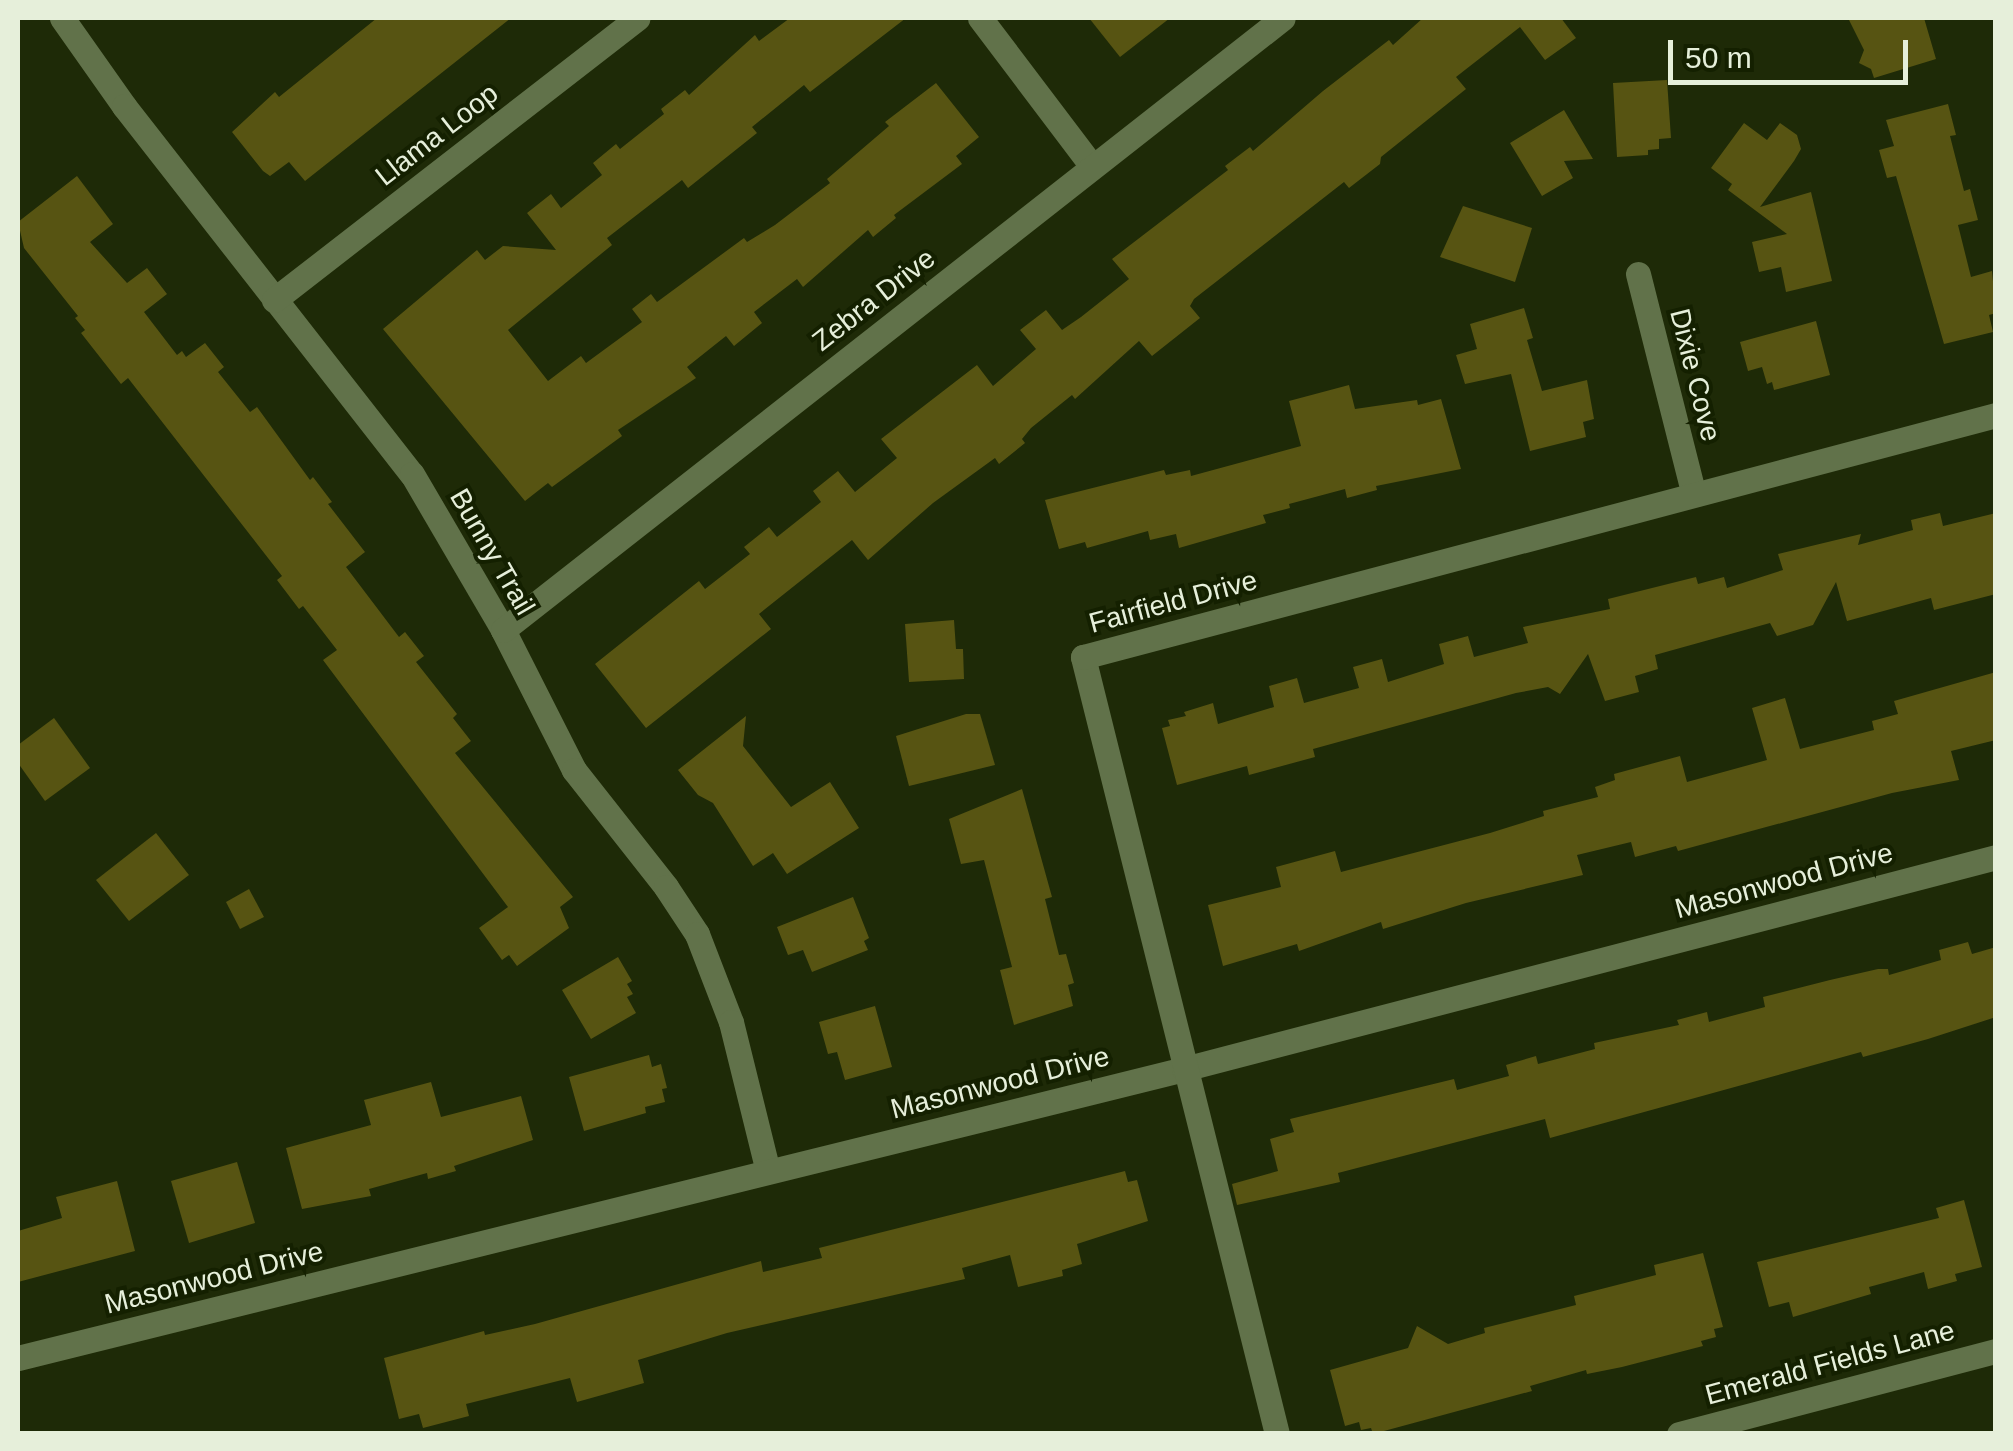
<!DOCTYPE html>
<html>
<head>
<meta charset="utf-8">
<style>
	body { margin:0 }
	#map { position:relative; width:2013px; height:1451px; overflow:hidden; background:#1e2a07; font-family:Helvetica,sans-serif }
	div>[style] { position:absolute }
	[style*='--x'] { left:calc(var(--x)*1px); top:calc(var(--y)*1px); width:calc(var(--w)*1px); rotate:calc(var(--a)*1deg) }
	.building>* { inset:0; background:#575412 }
	.street>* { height:25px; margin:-12.5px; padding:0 12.5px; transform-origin:12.5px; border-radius:12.5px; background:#61724a }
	span { translate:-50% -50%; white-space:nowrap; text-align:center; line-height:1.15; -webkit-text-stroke:8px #142000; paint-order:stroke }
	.street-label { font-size:28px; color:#e6efda }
	.frame { position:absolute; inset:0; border:20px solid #e6efda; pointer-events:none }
	.scale { position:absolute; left:1668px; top:40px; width:240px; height:45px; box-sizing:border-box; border:5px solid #e6efda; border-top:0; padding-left:12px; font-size:30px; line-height:35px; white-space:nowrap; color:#e6efda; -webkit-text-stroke:8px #142000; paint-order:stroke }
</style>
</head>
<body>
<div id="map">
	<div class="building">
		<div style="clip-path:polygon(377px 18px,511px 18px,305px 181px,289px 162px,270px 176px,263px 171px,232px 132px,275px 92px,279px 97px)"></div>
		<div style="clip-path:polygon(790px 18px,906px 18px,810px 92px,804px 85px,752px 127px,757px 133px,688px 188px,682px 180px,607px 238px,612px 245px,508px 330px,548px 381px,581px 356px,586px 363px,642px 322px,632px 309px,651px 294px,657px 302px,744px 238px,747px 242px,775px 225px,830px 183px,827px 179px,889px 126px,885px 122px,936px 83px,979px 137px,956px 156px,962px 164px,894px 215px,896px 218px,873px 237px,868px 230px,803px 287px,797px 279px,754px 312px,762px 323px,734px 346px,726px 336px,687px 367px,696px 378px,618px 430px,622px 436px,552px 487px,548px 483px,525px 501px,383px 329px,477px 250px,485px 260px,503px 246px,556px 250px,527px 213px,551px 194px,561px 208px,602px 175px,593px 163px,616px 144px,620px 149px,664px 114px,661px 109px,685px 90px,689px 95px,755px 35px,759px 41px)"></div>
		<div style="clip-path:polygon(1089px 18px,1170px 18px,1120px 57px)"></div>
		<div style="clip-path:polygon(1423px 18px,1561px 18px,1576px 38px,1545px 60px,1520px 27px,1456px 77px,1466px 89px,1381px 157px,1380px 164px,1349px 188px,1344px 182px,1194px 299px,1190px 306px,1200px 318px,1152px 356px,1139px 341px,1075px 399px,1072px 395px,1031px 428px,1022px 439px,1025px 443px,999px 464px,995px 458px,933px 503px,868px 560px,852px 540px,759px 614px,771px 629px,646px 728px,595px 664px,699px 581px,705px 589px,750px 554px,744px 547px,769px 527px,777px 537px,821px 502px,813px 491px,838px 471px,855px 492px,897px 458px,881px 439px,977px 365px,993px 386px,1036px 349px,1020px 330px,1046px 310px,1062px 330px,1081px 317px,1129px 279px,1112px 259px,1228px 170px,1225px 166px,1250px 147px,1253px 151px,1323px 91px,1389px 40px,1393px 45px)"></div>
		<div style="clip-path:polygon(1848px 18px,1924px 18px,1936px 59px,1874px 78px,1871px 69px,1859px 63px,1864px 50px)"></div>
		<div style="clip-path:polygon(1667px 80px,1671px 138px,1659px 139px,1659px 149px,1648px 150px,1648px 155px,1617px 157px,1613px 83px)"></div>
		<div style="clip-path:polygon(1948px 104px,1956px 135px,1950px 136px,1964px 191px,1970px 189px,1978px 220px,1958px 225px,1971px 277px,1992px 271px,1996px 313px,1989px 315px,1993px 332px,1944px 344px,1896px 176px,1887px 178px,1879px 150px,1894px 146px,1886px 120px)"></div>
		<div style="clip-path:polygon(1564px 110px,1593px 159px,1564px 161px,1573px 178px,1542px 196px,1510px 143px)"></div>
		<div style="clip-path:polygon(1744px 123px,1767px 140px,1780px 123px,1797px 135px,1801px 149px,1794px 161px,1760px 207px,1811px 192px,1832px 281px,1786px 292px,1781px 267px,1759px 272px,1752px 242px,1787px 234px,1728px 190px,1732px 184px,1711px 168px)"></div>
		<div style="clip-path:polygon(77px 176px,113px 224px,90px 242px,127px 283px,147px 268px,167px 294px,144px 312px,177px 355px,182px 351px,186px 357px,205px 343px,224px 367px,218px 372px,250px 412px,257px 407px,310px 480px,313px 477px,332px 502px,328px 504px,365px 552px,346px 567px,399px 637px,405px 632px,424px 656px,416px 662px,457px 714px,453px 718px,471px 741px,455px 753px,573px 897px,560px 907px,569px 928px,517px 966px,509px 955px,502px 960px,479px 928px,508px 907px,323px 660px,337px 650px,303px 606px,299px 609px,277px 580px,282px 576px,128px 378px,121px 384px,81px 333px,85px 330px,75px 318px,78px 316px,24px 248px,18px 222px)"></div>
		<div style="clip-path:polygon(1463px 206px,1532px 228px,1515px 282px,1440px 257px)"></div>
		<div style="clip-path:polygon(1524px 308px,1533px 338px,1527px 340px,1542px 391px,1587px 380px,1594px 419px,1583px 422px,1586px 437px,1530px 451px,1511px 374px,1465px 384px,1456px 355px,1477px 349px,1470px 324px)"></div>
		<div style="clip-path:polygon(1816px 321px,1830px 375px,1774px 390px,1772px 382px,1767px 384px,1762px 367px,1748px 371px,1740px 342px)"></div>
		<div style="clip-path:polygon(1349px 385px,1355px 409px,1417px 400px,1418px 405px,1441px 399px,1461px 469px,1376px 486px,1377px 490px,1347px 498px,1345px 489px,1289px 504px,1290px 508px,1263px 515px,1266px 523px,1179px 548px,1176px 534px,1150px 540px,1148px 531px,1087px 548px,1085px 542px,1059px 549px,1045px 500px,1164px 470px,1166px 475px,1190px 470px,1191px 476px,1301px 446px,1289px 401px)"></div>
		<div style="clip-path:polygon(1940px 513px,1943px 526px,1996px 513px,1996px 594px,1934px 610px,1931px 598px,1847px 621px,1836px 582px,1813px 625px,1777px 636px,1770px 623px,1655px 655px,1658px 669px,1635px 676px,1639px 692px,1605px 701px,1588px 654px,1560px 694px,1548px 687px,1516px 693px,1313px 749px,1315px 757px,1249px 775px,1247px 766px,1177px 785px,1162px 728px,1170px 726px,1168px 720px,1186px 716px,1184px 712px,1213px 703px,1218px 724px,1274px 707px,1269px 686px,1297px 678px,1304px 703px,1359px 688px,1353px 667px,1382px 659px,1388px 682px,1444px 664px,1439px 644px,1468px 636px,1474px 657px,1528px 643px,1523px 627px,1610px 609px,1608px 599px,1696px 577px,1698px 584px,1724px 577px,1727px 588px,1783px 570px,1778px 554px,1861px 534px,1858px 545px,1913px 530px,1911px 520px)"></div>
		<div style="clip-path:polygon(954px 620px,956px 649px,963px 649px,964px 679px,909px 682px,905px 624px)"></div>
		<div style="clip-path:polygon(1996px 672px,1996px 740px,1951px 751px,1959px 780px,1892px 793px,1678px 851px,1676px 846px,1635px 857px,1631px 842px,1577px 855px,1583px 875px,1466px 903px,1383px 929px,1381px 922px,1299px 951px,1297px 944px,1223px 966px,1208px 905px,1281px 887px,1276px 867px,1335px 851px,1341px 872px,1490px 833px,1544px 816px,1543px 811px,1598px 797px,1595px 787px,1615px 780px,1614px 774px,1680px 756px,1687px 782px,1767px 760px,1752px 708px,1785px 698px,1800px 749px,1874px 730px,1872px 721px,1898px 714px,1894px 701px)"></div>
		<div style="clip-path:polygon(966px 714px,980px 714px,995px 765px,909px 786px,896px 736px)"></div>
		<div style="clip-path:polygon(746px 716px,743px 746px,791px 807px,830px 782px,859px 828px,787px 874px,773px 853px,753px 866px,713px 803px,698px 795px,678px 770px)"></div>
		<div style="clip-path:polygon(54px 718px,90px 768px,45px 801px,18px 763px,18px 745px)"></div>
		<div style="clip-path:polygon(1022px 789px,1052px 897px,1045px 899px,1059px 955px,1066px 954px,1074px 983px,1068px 985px,1073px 1006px,1014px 1025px,1000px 970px,1012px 967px,984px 860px,961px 864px,949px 819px)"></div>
		<div style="clip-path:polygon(156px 833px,189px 875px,129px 921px,96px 880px)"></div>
		<div style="clip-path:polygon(249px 889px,264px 917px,240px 929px,226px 902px)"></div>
		<div style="clip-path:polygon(853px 897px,869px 938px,864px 941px,868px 950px,812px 972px,803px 950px,788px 955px,777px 927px)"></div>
		<div style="clip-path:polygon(1968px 942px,1972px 954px,1996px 947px,1996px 1017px,1928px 1039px,1863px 1057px,1861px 1052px,1550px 1138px,1545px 1119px,1338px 1173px,1340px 1182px,1237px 1205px,1232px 1184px,1278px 1171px,1270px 1139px,1294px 1132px,1290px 1119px,1454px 1079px,1457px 1090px,1509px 1076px,1506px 1065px,1536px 1056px,1538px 1064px,1595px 1049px,1594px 1043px,1679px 1025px,1677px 1020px,1707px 1012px,1709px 1022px,1765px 1007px,1763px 997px,1830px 980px,1878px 969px,1888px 969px,1889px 975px,1941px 960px,1939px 950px)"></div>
		<div style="clip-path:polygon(618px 957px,632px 981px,627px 984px,633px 994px,627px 997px,636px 1013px,591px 1039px,562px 990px)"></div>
		<div style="clip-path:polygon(875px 1006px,892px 1067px,845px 1080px,837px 1052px,828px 1054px,819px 1022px)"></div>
		<div style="clip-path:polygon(649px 1055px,652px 1067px,661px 1064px,667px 1088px,662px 1089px,665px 1102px,645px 1107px,646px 1113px,584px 1131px,569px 1077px)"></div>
		<div style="clip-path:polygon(431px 1082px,441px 1117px,521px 1096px,533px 1140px,454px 1166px,456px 1171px,428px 1179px,427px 1173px,369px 1189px,371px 1196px,302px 1209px,286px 1148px,371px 1125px,364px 1100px)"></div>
		<div style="clip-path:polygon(237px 1162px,255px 1223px,189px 1243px,171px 1181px)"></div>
		<div style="clip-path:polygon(1125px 1171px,1128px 1182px,1137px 1180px,1148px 1221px,1077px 1244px,1082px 1264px,1062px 1270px,1063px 1276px,1018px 1287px,1010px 1255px,962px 1268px,965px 1279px,727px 1333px,638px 1360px,644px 1383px,602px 1395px,577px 1402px,570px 1378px,466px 1404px,469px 1416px,423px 1428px,419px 1414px,399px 1419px,384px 1358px,484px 1331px,485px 1335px,535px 1324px,761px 1261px,763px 1272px,822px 1258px,819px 1248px)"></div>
		<div style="clip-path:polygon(117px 1181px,135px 1251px,18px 1282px,18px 1231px,62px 1218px,56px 1197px)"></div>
		<div style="clip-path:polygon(1964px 1200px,1982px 1267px,1955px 1274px,1957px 1281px,1928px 1289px,1924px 1272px,1869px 1287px,1871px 1294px,1793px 1317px,1789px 1302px,1769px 1307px,1757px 1262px,1939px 1218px,1936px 1208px)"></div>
		<div style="clip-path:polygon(1703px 1253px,1723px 1327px,1714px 1329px,1716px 1337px,1701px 1341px,1703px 1346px,1622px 1367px,1587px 1374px,1586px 1370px,1530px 1386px,1532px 1391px,1373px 1434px,1371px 1428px,1361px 1430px,1359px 1422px,1345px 1426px,1330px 1370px,1408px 1348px,1417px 1326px,1448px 1344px,1485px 1333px,1484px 1328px,1576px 1305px,1574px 1296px,1656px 1275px,1654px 1265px)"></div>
	</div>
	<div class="street">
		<div style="--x:62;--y:18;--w:108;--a:54.8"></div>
		<div style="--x:124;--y:106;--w:467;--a:52"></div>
		<div style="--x:412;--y:474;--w:181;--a:59.7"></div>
		<div style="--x:503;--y:630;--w:157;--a:63.1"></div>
		<div style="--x:574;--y:770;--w:149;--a:51.8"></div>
		<div style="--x:666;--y:887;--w:56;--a:56.6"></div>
		<div style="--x:697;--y:934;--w:94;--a:68.9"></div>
		<div style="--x:731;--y:1022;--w:154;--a:76.1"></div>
		<div style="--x:980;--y:18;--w:186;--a:52.9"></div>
		<div style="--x:1638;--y:274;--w:225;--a:75.8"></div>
		<div style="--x:274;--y:300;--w:460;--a:-37.8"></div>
		<div style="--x:503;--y:630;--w:991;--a:-38.12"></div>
		<div style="--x:18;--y:1358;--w:1201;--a:-13.92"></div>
		<div style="--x:1184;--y:1069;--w:839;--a:-14.63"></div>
		<div style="--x:1277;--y:1434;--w:801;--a:-104.02"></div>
		<div style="--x:1083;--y:657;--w:945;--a:-14.85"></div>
		<div style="--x:1679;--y:1434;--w:328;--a:-14.7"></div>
	</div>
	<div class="street-label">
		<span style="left:437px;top:135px;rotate:-38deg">Llama Loop</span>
		<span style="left:874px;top:300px;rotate:-38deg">Zebra Drive</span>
		<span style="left:1695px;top:375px;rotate:76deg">Dixie Cove</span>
		<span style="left:492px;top:552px;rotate:60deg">Bunny Trail</span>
		<span style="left:1173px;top:602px;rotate:-15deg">Fairfield Drive</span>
		<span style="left:1784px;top:881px;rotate:-15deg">Masonwood Drive</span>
		<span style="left:1000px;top:1083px;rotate:-14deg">Masonwood Drive</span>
		<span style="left:214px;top:1278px;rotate:-14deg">Masonwood Drive</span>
		<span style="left:1830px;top:1363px;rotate:-15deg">Emerald Fields Lane</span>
	</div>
	<div class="frame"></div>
	<div class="scale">50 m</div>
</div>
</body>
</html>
